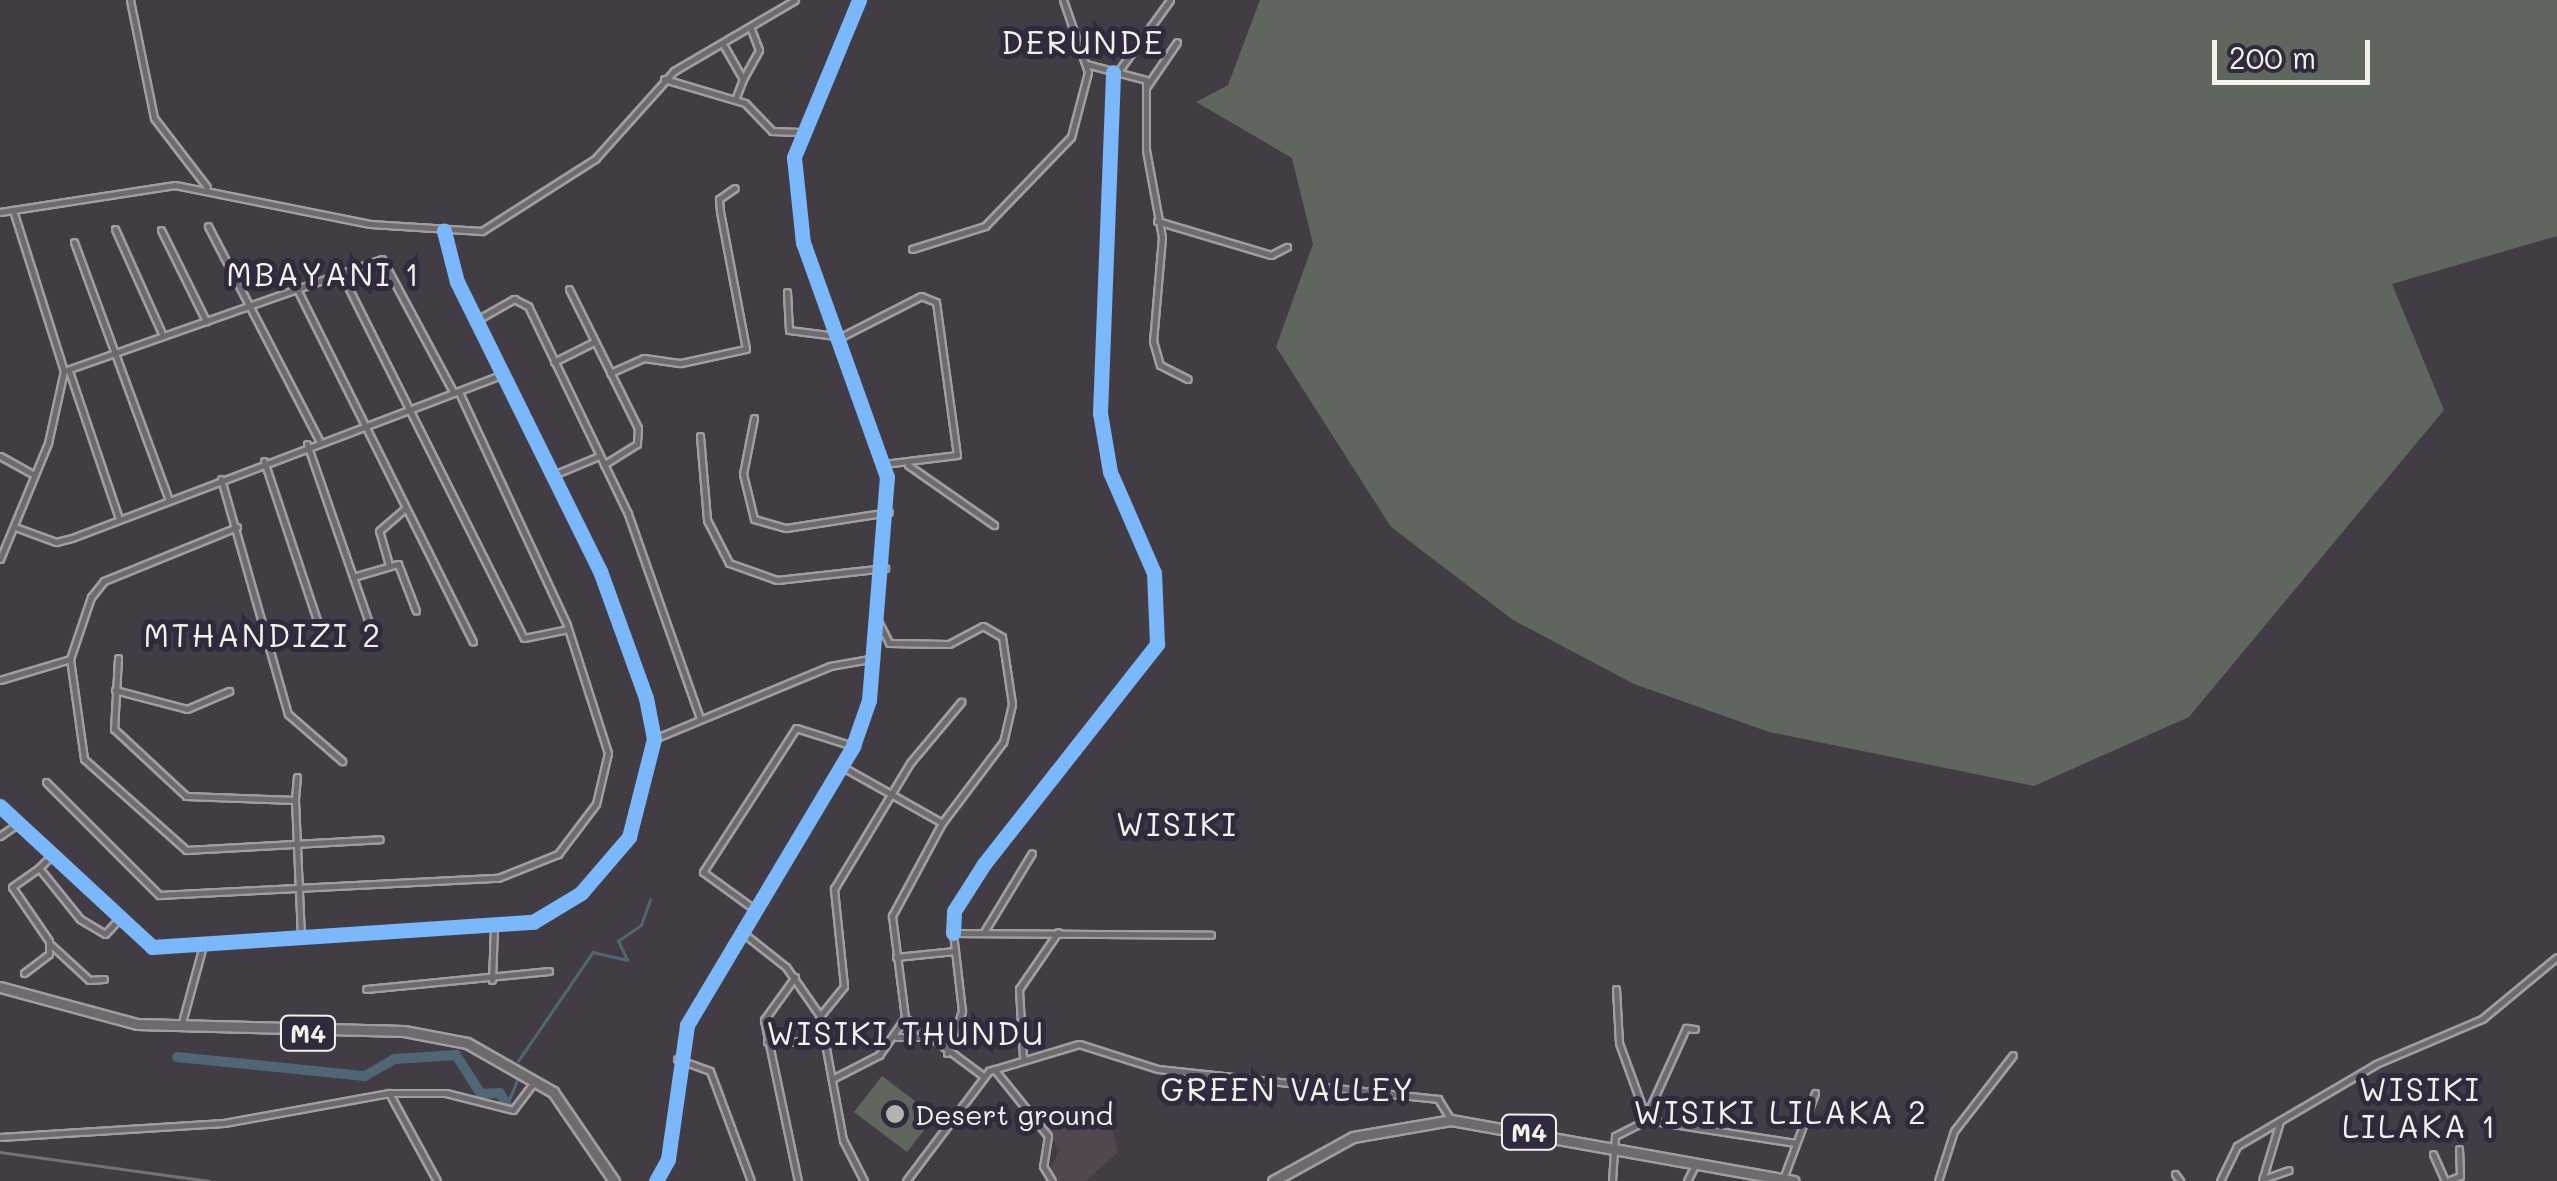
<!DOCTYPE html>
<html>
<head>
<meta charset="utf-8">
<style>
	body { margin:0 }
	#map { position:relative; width:2557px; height:1181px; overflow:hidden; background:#423c44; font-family:Mali,sans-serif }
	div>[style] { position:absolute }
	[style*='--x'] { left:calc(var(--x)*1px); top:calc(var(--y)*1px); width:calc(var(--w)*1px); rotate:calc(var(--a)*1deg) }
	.built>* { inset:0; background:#524651 }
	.green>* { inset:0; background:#5f665d }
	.stream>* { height:2.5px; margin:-1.25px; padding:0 1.25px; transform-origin:1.25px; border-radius:1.25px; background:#506674 }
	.river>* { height:10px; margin:-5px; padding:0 5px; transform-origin:5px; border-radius:5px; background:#506674 }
	.roads { filter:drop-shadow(2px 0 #a29ea0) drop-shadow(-2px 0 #a29ea0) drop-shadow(0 2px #a29ea0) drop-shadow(0 -2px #a29ea0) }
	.minor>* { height:5px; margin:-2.5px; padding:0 2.5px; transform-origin:2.5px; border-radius:2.5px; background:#6e6b6e }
	.tertiary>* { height:6px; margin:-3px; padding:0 3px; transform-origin:3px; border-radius:3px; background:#6e6b6e }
	.primary>* { height:9px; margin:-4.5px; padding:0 4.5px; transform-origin:4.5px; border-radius:4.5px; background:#6e6b6e }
	.rail>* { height:2.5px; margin:-1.25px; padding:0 1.25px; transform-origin:1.25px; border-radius:1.25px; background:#757276 }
	.cycleway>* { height:15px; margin:-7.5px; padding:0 7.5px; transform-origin:7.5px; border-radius:7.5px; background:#7ab7fb }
	.dots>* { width:28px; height:28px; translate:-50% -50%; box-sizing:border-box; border:5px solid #2f2a3d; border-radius:50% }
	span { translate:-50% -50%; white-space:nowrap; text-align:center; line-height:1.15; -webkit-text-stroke:10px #2f2a3d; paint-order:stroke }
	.shield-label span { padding:2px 8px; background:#2f2a3d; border:2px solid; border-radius:8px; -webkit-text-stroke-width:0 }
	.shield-label { font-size:25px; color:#f4f1e8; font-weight:700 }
	.poi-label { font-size:28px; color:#f4f1e8 }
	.left { translate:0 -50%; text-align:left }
	.quarter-label { font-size:32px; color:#f4f1e8; letter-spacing:2.5px }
	.scale { position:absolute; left:2212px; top:40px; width:158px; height:45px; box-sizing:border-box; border:5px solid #f4f1e8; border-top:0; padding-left:12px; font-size:30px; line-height:35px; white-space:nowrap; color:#f4f1e8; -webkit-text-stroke:8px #2f2a3d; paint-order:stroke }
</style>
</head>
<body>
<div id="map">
	<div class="built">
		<div style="clip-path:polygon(1078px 1106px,1111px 1124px,1118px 1152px,1086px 1181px,1058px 1181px,1049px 1171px,1059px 1151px,1040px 1114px)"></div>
	</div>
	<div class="green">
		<div style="clip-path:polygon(1260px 0,2557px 0,2557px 236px,2392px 284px,2444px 410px,2189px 717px,2034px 786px,1769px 732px,1634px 684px,1513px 620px,1391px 527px,1276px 347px,1313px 244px,1292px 158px,1196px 102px,1228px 85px)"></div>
		<div style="clip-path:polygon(882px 1076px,935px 1116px,907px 1152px,854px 1112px)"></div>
	</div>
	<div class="stream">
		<div style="--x:518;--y:1061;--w:132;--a:-55.5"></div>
		<div style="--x:593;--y:952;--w:35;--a:13"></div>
		<div style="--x:627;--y:960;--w:21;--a:-115"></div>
		<div style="--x:618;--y:941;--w:28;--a:-35"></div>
		<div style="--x:641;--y:925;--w:27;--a:-70"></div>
		<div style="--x:509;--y:1100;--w:24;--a:-68"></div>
	</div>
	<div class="river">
		<div style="--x:177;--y:1057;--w:189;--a:5.8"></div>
		<div style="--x:365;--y:1076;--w:34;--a:-30"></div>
		<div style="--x:394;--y:1059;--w:62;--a:-3.7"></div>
		<div style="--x:456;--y:1055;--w:46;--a:57.3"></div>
		<div style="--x:481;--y:1094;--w:19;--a:-3"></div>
		<div style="--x:500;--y:1093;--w:16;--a:60"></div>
	</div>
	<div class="roads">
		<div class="minor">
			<div style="--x:130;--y:0;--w:120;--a:78.5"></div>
			<div style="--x:154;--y:118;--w:87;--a:52.5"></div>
			<div style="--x:724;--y:46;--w:38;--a:60"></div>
			<div style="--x:743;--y:79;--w:22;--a:111"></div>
			<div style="--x:1086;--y:64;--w:62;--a:14.9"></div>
			<div style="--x:1146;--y:80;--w:70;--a:90"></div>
			<div style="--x:1146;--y:150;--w:88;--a:79.6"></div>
			<div style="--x:1162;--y:237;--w:104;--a:94.9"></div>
			<div style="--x:1153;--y:341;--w:25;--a:74"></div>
			<div style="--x:1160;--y:365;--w:31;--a:27"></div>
			<div style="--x:1117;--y:73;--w:90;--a:-54"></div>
			<div style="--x:664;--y:79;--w:84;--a:16.5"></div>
			<div style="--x:745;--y:103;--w:39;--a:46"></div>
			<div style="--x:772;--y:131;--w:28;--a:2"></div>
			<div style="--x:743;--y:79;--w:33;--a:-61"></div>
			<div style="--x:759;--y:50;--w:22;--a:-111"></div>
			<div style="--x:1147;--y:86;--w:53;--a:-55.7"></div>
			<div style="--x:0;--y:212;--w:177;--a:-8.8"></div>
			<div style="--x:175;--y:185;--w:199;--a:11.3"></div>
			<div style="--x:370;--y:224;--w:112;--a:3.6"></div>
			<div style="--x:482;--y:231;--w:134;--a:-32.5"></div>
			<div style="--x:595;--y:159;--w:118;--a:-48.1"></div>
			<div style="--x:674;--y:71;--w:140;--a:-30.4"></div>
			<div style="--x:1157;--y:221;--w:119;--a:16.6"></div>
			<div style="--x:1271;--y:255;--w:18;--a:-27"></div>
			<div style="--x:208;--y:226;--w:241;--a:62.6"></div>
			<div style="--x:115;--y:229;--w:117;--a:65.8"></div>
			<div style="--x:161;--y:230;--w:102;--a:63.7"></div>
			<div style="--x:74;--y:242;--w:275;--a:69.8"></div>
			<div style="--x:912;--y:249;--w:77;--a:-17.5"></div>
			<div style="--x:985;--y:226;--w:124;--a:-46"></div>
			<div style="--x:1071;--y:137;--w:67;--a:-75.3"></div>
			<div style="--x:1088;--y:72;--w:76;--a:-109.1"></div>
			<div style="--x:341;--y:273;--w:408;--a:63.4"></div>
			<div style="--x:524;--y:638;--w:45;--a:-11.6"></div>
			<div style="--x:297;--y:289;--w:394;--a:63.5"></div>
			<div style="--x:569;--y:289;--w:155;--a:63.6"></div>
			<div style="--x:638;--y:428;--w:16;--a:94"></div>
			<div style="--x:637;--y:444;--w:39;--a:148"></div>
			<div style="--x:787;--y:292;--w:38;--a:87"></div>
			<div style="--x:789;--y:330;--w:47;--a:7.3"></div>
			<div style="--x:477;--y:320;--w:43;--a:-29.6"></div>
			<div style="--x:514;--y:299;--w:16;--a:27"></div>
			<div style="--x:528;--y:306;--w:231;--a:64.3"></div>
			<div style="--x:628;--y:514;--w:217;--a:70.6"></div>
			<div style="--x:837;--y:339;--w:94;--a:-27.1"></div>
			<div style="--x:921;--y:296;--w:16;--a:22"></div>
			<div style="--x:936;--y:302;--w:154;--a:82.2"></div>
			<div style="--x:957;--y:455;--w:74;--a:173"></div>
			<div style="--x:554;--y:362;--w:45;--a:-26.6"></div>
			<div style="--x:64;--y:371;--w:337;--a:-19.4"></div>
			<div style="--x:382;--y:259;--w:152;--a:61.8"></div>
			<div style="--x:69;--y:371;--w:156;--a:71.3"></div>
			<div style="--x:610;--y:373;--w:37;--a:-24"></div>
			<div style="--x:644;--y:358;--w:37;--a:8"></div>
			<div style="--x:681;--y:363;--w:66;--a:-12.2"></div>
			<div style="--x:746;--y:349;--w:140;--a:-100.7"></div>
			<div style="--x:720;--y:211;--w:12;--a:-95"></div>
			<div style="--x:719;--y:199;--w:19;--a:-35"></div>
			<div style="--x:754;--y:418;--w:57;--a:101.1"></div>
			<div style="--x:743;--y:474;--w:46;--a:76.3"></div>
			<div style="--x:754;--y:519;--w:33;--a:16"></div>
			<div style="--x:786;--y:528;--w:104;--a:-8.8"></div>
			<div style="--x:700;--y:436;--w:84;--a:85.2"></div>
			<div style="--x:707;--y:520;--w:48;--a:62.9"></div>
			<div style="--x:729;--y:563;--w:51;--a:19.5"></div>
			<div style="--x:777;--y:580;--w:109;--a:-6.3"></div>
			<div style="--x:307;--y:444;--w:205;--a:70.9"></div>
			<div style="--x:0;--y:456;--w:39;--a:29"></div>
			<div style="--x:264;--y:461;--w:180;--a:71.6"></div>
			<div style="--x:908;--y:465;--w:105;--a:34.9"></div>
			<div style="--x:551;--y:476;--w:52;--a:-22.6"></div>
			<div style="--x:221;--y:479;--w:244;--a:74.1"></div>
			<div style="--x:288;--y:714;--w:72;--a:41"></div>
			<div style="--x:15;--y:527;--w:44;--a:20.1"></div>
			<div style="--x:56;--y:542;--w:16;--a:-14"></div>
			<div style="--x:72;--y:538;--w:462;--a:-20.8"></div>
			<div style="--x:237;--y:527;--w:144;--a:157.9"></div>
			<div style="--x:104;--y:581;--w:21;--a:129"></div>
			<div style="--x:91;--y:597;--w:65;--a:108.7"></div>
			<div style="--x:70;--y:659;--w:101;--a:82"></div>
			<div style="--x:84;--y:759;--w:137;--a:41.7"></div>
			<div style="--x:186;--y:850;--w:194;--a:-3.2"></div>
			<div style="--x:0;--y:559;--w:126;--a:-67.5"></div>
			<div style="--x:48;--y:443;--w:74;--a:-77.5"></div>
			<div style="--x:64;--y:371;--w:169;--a:-107.6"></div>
			<div style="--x:389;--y:565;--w:35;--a:-106"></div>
			<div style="--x:379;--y:531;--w:35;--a:-41"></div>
			<div style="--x:353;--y:577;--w:47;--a:-16.1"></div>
			<div style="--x:398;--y:564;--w:50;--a:69"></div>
			<div style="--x:879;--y:623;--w:22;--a:63"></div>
			<div style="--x:889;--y:643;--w:60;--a:1"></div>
			<div style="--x:949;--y:644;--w:38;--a:-28"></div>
			<div style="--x:983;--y:626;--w:22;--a:30"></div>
			<div style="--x:1002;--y:637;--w:68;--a:81.5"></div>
			<div style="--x:1012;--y:704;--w:39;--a:103"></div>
			<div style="--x:1003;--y:742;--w:101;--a:127"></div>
			<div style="--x:942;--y:823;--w:106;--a:118.3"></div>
			<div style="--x:892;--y:916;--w:103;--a:82.7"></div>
			<div style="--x:905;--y:1018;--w:97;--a:36.6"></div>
			<div style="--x:118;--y:658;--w:71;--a:93.2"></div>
			<div style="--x:114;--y:729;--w:98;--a:42.9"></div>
			<div style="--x:186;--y:796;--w:109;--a:2.1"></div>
			<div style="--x:295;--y:800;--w:138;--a:87.5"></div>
			<div style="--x:0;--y:680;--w:73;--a:-16.7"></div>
			<div style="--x:115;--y:690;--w:74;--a:14.8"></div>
			<div style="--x:187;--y:709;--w:46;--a:-23.2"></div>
			<div style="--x:654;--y:739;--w:191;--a:-22.5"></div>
			<div style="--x:830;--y:666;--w:46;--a:-10.1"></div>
			<div style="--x:841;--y:766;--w:116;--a:29.4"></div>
			<div style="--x:46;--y:782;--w:160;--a:45"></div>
			<div style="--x:159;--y:895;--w:339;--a:-2.9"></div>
			<div style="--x:498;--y:878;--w:65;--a:-21.8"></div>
			<div style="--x:558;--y:854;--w:63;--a:-52.8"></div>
			<div style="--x:596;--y:804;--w:52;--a:-76.8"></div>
			<div style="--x:608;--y:753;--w:134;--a:-107.8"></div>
			<div style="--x:567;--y:625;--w:257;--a:-114.9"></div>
			<div style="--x:295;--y:799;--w:22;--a:-85"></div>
			<div style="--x:0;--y:806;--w:207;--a:42.8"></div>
			<div style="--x:152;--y:947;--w:382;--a:-3.8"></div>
			<div style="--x:533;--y:922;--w:56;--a:-31.1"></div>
			<div style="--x:581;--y:893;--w:74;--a:-49.4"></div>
			<div style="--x:629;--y:837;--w:101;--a:-75.7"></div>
			<div style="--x:654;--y:739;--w:42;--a:-101"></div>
			<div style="--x:646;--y:698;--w:135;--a:-109.9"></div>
			<div style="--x:600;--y:571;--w:322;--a:-116.3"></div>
			<div style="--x:457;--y:282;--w:53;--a:-104.3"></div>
			<div style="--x:0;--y:836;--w:21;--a:-35"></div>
			<div style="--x:50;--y:857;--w:16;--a:135"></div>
			<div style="--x:39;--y:868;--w:65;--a:51.2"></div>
			<div style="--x:80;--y:919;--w:29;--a:31"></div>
			<div style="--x:105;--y:934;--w:16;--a:-47"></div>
			<div style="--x:754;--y:909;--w:63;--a:-144"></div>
			<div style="--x:703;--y:872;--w:171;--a:-57.1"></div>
			<div style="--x:796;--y:728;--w:60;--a:17.5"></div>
			<div style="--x:984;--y:932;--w:92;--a:-58.7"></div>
			<div style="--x:743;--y:933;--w:55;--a:38.3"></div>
			<div style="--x:786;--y:967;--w:60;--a:55.2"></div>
			<div style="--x:820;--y:1016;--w:126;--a:79.5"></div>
			<div style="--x:843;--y:1140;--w:46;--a:62.9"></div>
			<div style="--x:953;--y:933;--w:22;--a:-87"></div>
			<div style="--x:954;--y:911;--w:56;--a:-57.4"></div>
			<div style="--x:984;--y:864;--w:280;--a:-51.8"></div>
			<div style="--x:1157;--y:644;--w:71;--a:-92.4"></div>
			<div style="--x:1154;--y:573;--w:110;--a:-113.5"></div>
			<div style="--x:1110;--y:472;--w:60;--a:-99.6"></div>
			<div style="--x:1100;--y:413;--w:341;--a:-87.8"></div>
			<div style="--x:50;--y:944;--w:53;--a:42.7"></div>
			<div style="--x:89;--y:980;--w:15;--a:-4"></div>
			<div style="--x:896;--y:957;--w:59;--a:-5.8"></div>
			<div style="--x:24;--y:973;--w:31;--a:-37"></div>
			<div style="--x:49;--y:954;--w:13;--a:-90"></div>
			<div style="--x:49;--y:941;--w:65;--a:-124.4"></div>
			<div style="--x:12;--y:887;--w:33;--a:-35"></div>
			<div style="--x:795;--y:977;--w:53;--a:125.8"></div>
			<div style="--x:764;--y:1020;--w:165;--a:78.1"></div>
			<div style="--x:492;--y:980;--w:52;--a:-87.8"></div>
			<div style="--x:366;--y:989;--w:184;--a:-5.6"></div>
			<div style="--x:1616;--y:989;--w:54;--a:86.8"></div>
			<div style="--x:1619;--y:1043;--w:82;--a:70"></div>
			<div style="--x:820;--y:1016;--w:38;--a:-51"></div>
			<div style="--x:844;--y:986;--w:98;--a:-95.9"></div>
			<div style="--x:834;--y:889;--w:147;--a:-58.9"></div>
			<div style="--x:910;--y:763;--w:80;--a:-50.1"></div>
			<div style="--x:181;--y:1026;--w:87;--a:-74.7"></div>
			<div style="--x:896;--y:1037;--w:23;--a:0"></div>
			<div style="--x:767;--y:1042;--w:60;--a:-1"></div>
			<div style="--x:947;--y:1053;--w:45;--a:-70.3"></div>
			<div style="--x:962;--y:1011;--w:79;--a:-96.6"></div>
			<div style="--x:953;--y:933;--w:258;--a:0.4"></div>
			<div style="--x:1023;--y:1057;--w:68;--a:-93.4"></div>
			<div style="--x:1019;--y:989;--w:69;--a:-55.6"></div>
			<div style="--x:677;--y:1059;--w:35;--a:20"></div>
			<div style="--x:710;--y:1071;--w:117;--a:69.6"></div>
			<div style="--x:994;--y:1069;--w:86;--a:51.1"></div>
			<div style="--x:1048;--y:1136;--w:30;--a:99"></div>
			<div style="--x:1043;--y:1166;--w:17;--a:59"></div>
			<div style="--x:834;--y:1078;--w:51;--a:-27.1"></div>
			<div style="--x:879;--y:1055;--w:45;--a:-54.9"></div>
			<div style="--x:389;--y:1093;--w:100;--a:61.4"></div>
			<div style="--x:1646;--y:1116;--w:97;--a:-65.6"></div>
			<div style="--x:1686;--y:1028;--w:9;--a:6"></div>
			<div style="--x:0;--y:1137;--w:224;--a:-3.6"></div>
			<div style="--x:224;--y:1123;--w:168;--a:-10.3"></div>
			<div style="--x:389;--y:1093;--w:57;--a:0"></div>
			<div style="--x:446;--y:1093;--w:69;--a:14.2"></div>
			<div style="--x:513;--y:1110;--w:36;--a:-53"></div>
			<div style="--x:2433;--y:1154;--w:30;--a:66"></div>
			<div style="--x:2175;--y:1174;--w:9;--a:54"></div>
			<div style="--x:2266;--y:1178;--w:24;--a:-19"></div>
			<div style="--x:1783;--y:1179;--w:92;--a:-69.6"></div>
			<div style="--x:906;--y:1181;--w:138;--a:-53"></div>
			<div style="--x:989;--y:1071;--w:94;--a:-16.7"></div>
			<div style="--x:1079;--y:1044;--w:83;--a:17.6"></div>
			<div style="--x:1158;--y:1069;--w:282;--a:6.1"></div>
			<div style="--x:1438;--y:1099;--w:22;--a:58"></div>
			<div style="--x:1612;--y:1181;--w:45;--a:-86.2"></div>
			<div style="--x:1615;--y:1136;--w:36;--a:-27"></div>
			<div style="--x:1647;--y:1120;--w:150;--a:8.8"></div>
			<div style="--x:1687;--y:1181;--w:18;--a:-63"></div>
			<div style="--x:1938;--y:1181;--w:52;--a:-72.3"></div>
			<div style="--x:1954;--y:1131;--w:96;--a:-52.2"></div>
			<div style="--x:2220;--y:1181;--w:39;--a:-64"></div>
			<div style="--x:2237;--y:1146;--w:161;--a:-30.5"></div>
			<div style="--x:2376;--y:1064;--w:115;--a:-23"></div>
			<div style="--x:2482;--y:1019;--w:97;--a:-39.6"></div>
			<div style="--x:2262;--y:1181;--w:63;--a:-73.3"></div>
			<div style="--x:2447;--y:1181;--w:14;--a:-21"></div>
			<div style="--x:2460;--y:1176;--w:27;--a:-92"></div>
		</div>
		<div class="tertiary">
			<div style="--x:656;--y:1181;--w:25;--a:-61"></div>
			<div style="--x:668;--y:1159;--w:135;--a:-81.9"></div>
			<div style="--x:687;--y:1025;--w:325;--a:-59.2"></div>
			<div style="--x:853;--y:746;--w:49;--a:-70.8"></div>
			<div style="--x:869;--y:700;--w:224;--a:-85.4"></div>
			<div style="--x:887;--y:477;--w:249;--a:-109.7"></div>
			<div style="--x:803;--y:243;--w:86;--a:-96"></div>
			<div style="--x:794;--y:157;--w:170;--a:-67.5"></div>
		</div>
		<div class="primary">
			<div style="--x:0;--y:987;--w:142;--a:15.1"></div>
			<div style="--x:137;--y:1024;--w:267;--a:1.5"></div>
			<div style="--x:404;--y:1031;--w:64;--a:10.8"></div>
			<div style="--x:467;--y:1043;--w:99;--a:29.7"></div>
			<div style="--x:553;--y:1092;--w:108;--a:55.6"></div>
			<div style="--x:1273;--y:1181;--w:91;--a:-28.8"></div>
			<div style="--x:1353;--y:1137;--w:99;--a:-9.8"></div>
			<div style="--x:1451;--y:1120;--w:348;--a:10.1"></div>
		</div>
	</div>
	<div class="rail">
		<div style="--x:0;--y:1152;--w:211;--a:7.9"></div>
	</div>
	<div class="cycleway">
		<div style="--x:0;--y:806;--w:207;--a:42.8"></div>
		<div style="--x:152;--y:947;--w:382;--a:-3.8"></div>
		<div style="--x:533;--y:922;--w:56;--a:-31.1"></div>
		<div style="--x:581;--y:893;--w:74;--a:-49.4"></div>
		<div style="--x:629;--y:837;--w:101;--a:-75.7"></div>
		<div style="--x:654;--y:739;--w:42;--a:-101"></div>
		<div style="--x:646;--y:698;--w:135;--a:-109.9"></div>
		<div style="--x:600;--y:571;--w:322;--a:-116.3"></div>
		<div style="--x:457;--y:282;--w:53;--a:-104.3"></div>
		<div style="--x:953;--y:933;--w:22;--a:-87"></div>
		<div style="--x:954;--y:911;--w:56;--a:-57.4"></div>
		<div style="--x:984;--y:864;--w:280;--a:-51.8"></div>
		<div style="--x:1157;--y:644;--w:71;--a:-92.4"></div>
		<div style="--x:1154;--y:573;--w:110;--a:-113.5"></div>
		<div style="--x:1110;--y:472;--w:60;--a:-99.6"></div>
		<div style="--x:1100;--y:413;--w:341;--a:-87.8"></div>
		<div style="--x:656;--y:1181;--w:25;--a:-61"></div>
		<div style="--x:668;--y:1159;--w:135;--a:-81.9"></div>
		<div style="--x:687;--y:1025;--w:325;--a:-59.2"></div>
		<div style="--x:853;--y:746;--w:49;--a:-70.8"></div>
		<div style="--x:869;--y:700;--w:224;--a:-85.4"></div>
		<div style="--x:887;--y:477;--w:249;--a:-109.7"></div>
		<div style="--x:803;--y:243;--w:86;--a:-96"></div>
		<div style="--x:794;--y:157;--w:170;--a:-67.5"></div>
	</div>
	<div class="dots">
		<div style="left:895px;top:1114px;background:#b6b2af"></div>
	</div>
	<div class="shield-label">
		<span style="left:308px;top:1033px">M4</span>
		<span style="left:1529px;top:1132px">M4</span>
	</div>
	<div class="poi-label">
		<span class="left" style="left:915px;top:1114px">Desert ground</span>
	</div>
	<div class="quarter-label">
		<span style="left:1083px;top:41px">DERUNDE</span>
		<span style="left:324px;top:273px">MBAYANI 1</span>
		<span style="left:263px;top:634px">MTHANDIZI 2</span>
		<span style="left:1177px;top:823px">WISIKI</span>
		<span style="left:906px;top:1032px">WISIKI THUNDU</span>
		<span style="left:1288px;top:1088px">GREEN VALLEY</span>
		<span style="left:2420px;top:1107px">WISIKI<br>LILAKA 1</span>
		<span style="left:1781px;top:1111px">WISIKI LILAKA 2</span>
	</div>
	<div class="scale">200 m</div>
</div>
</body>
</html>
